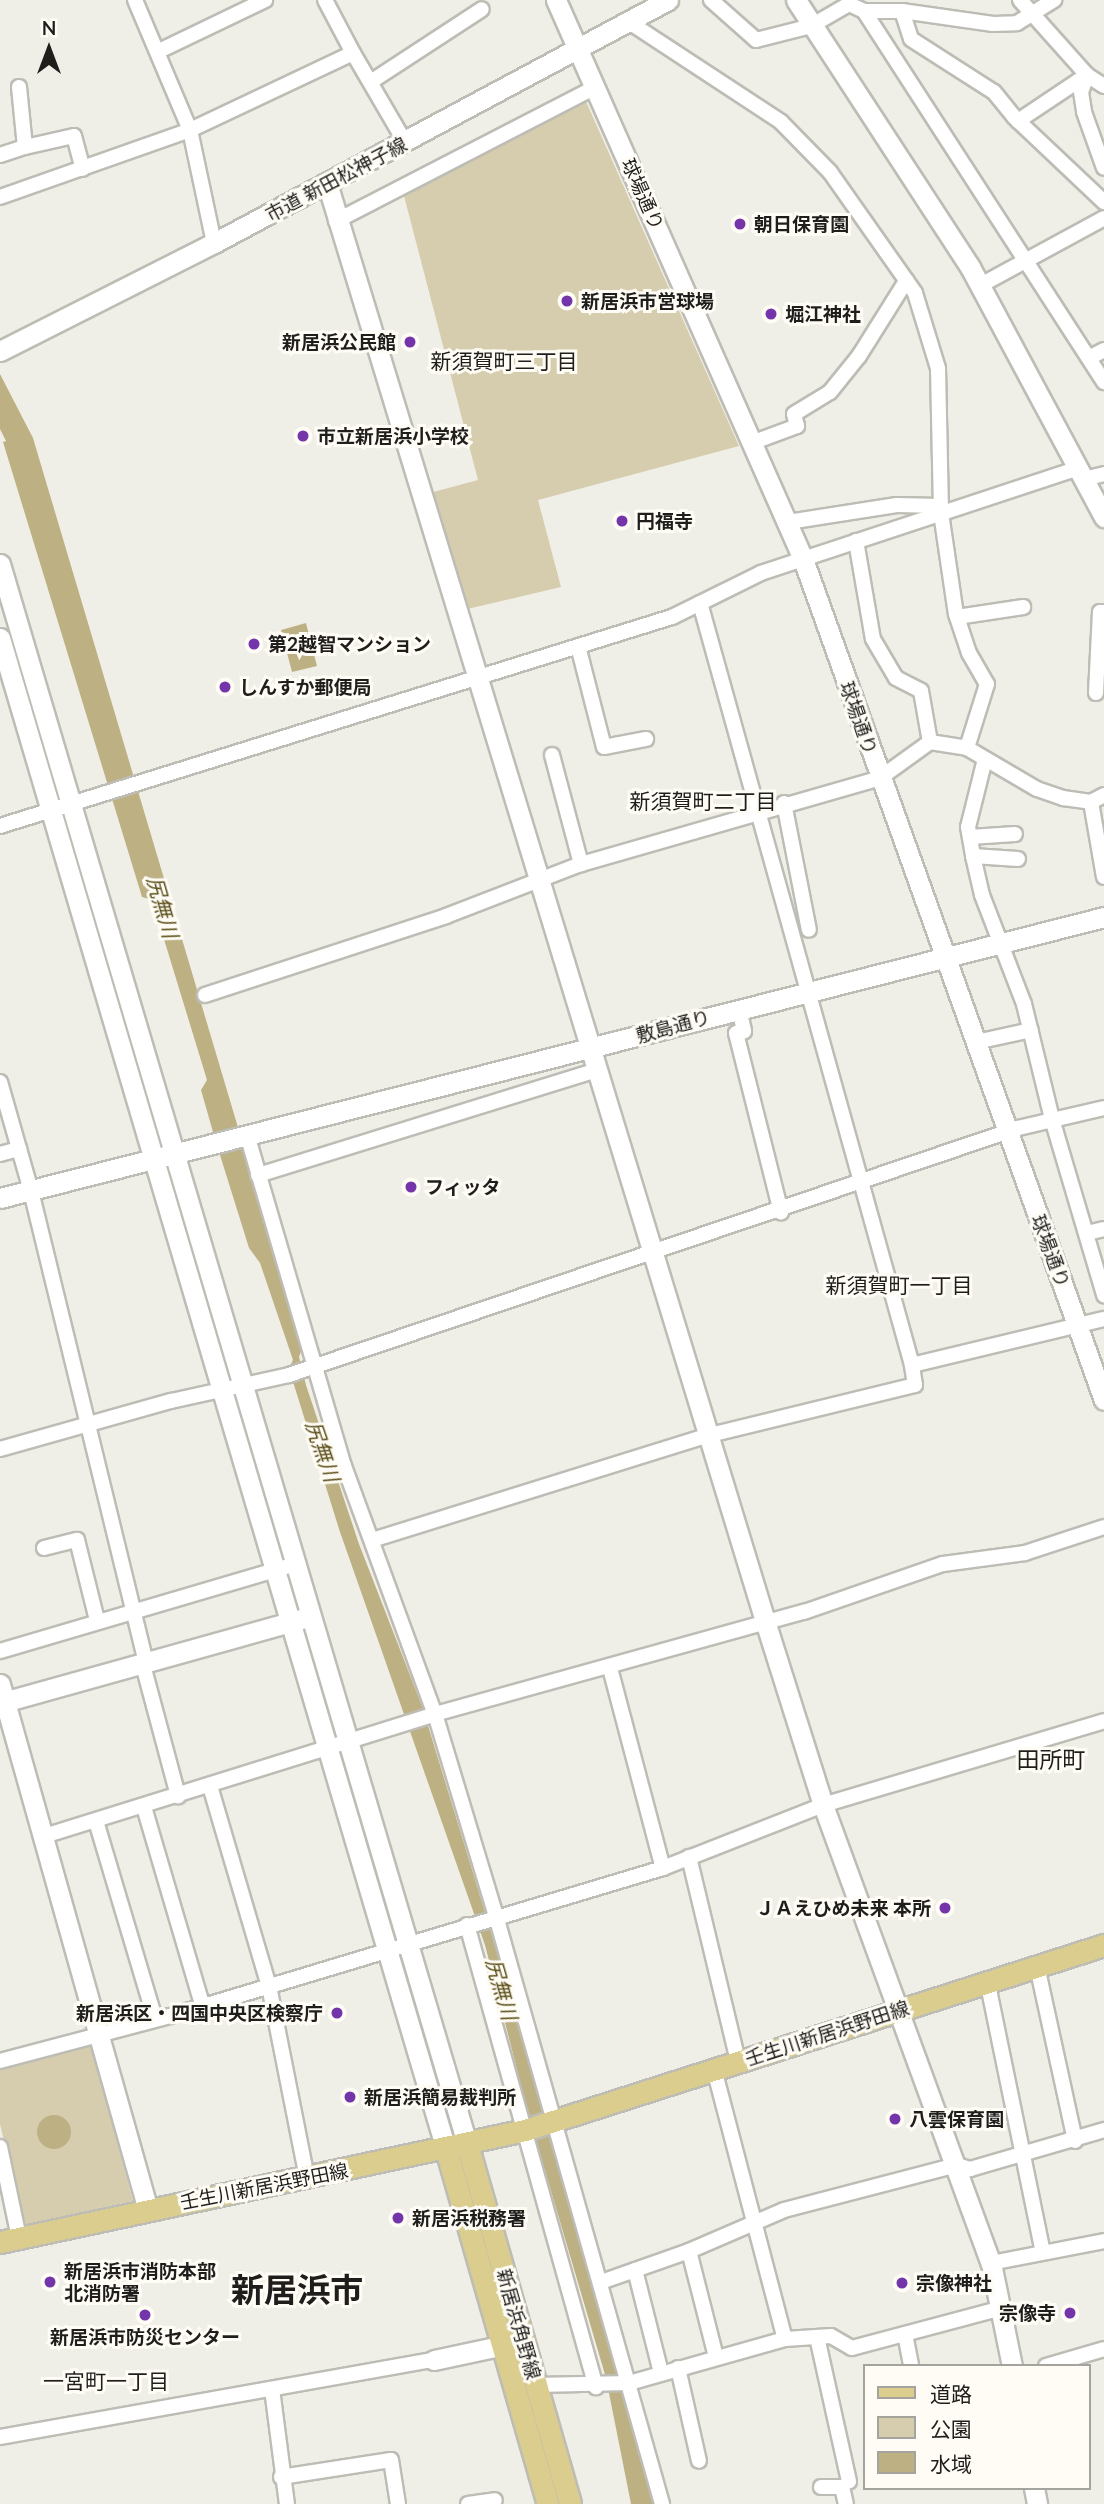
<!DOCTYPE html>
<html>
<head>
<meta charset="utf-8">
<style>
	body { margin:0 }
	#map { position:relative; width:1104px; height:2504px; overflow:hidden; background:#f0efe7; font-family:Lato,"Noto Sans JP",sans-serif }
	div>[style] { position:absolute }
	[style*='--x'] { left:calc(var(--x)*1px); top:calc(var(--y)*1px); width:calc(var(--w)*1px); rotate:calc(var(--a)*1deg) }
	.green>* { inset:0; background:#d5cdad }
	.water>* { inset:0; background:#bdb184 }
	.round { border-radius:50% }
	.roads { filter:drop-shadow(2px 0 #bdbcb5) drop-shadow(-2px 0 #bdbcb5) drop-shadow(0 2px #bdbcb5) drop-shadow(0 -2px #bdbcb5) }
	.street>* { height:14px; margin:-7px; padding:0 7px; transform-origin:7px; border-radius:7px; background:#fff }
	.secondary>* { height:19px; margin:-9.5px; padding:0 9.5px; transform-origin:9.5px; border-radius:9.5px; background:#fff }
	.primary>* { height:21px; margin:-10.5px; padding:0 10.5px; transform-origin:10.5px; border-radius:10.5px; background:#dbcd8e }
	.dots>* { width:19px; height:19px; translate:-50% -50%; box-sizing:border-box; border:4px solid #fefcf5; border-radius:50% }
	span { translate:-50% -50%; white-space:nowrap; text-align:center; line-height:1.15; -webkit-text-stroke:6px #fefcf5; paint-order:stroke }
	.street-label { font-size:19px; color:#1f1e1c }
	.poi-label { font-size:19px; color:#1f1e1c; font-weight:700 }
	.left { translate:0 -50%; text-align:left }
	.right { translate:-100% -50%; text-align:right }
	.neighbourhood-label { font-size:21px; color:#1f1e1c }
	.water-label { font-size:21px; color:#5b4e18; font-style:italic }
	.quarter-label { font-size:23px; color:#1f1e1c }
	.town-label { font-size:33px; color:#1f1e1c; font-weight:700 }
	.legend { position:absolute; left:863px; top:2364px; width:228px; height:126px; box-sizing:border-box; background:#fefcf5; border:2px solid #a5a39e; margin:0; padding:9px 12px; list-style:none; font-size:21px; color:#1f1e1c }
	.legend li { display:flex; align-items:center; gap:14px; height:35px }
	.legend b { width:35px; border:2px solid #a5a39e }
	.north { position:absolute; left:14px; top:14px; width:70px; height:70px; -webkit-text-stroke:5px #fefcf5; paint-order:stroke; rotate:0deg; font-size:19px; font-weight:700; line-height:28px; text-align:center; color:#1f1e1c }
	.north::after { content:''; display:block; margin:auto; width:24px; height:32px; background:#1f1e1c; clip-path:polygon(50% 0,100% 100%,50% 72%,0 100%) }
</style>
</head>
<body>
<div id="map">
	<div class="green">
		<div style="clip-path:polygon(584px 97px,739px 446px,538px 500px,561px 587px,463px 610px,426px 494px,478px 480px,403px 192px)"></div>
		<div style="clip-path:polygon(85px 2042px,91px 2045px,133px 2201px,24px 2226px,0 2124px,0 2067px)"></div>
	</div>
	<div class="water">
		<div style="clip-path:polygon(0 374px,33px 438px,303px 1346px,299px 1357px,306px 1385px,359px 1544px,422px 1706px,488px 1922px,626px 2396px,653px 2504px,631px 2504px,606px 2378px,529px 2116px,485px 1945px,340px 1532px,289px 1369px,293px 1360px,260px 1263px,249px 1248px,215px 1139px,201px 1090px,207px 1080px,152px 900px,142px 897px,3px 442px,6px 441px,0 429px)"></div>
		<div style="clip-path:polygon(306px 623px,317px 666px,292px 672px,281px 630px)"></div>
		<div class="round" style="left:37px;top:2115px;width:34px;height:34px"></div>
	</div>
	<div class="roads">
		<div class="street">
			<div style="--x:135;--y:0;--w:141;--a:67.1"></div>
			<div style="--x:190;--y:130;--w:116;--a:78"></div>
			<div style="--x:711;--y:0;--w:60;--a:41.6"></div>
			<div style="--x:756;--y:40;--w:57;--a:-14.3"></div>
			<div style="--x:811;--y:26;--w:44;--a:-30.1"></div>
			<div style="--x:849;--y:4;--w:17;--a:25"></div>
			<div style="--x:864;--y:11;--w:38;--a:0"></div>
			<div style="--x:902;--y:11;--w:29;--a:72"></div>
			<div style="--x:911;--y:39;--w:98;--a:32.6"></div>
			<div style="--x:994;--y:92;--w:32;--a:51"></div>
			<div style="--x:1014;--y:117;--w:124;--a:43.4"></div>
			<div style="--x:1020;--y:0;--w:101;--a:48.2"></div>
			<div style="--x:1087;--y:75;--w:20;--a:33"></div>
			<div style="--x:864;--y:11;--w:442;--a:57.1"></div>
			<div style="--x:902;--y:11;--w:92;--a:8.1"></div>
			<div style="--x:993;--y:24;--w:24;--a:-2"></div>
			<div style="--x:1017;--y:23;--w:44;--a:-31.9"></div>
			<div style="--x:629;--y:22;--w:182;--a:33.3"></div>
			<div style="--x:781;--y:122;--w:70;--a:45.6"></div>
			<div style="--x:830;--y:172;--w:148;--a:54.9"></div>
			<div style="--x:915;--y:293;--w:78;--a:73"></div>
			<div style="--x:938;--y:368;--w:145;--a:88.8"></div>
			<div style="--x:941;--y:513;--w:102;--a:81.6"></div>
			<div style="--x:956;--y:614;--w:41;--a:71.6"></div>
			<div style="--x:969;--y:653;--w:36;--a:60"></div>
			<div style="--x:987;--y:684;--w:67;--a:107.4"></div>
			<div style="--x:159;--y:51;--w:118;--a:-25.7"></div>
			<div style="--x:353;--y:53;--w:103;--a:59.7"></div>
			<div style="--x:1087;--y:75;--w:18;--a:109"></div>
			<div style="--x:1081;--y:92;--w:20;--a:81"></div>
			<div style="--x:1084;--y:112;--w:59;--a:70.3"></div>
			<div style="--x:372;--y:81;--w:131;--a:-33.2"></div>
			<div style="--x:19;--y:87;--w:60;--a:84.3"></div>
			<div style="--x:25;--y:147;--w:50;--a:-12.7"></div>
			<div style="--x:74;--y:136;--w:34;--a:75"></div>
			<div style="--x:1018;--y:121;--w:83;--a:-33.7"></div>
			<div style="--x:0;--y:155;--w:26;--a:-18"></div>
			<div style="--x:0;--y:197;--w:201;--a:-19.4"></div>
			<div style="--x:190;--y:130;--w:180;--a:-25.3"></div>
			<div style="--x:353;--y:53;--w:60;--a:-117.8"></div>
			<div style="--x:336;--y:221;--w:292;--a:-27.3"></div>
			<div style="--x:979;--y:286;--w:142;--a:-28.5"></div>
			<div style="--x:1089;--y:358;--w:17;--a:-28"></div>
			<div style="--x:754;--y:442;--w:46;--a:-20.4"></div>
			<div style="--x:797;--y:426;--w:12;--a:-104"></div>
			<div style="--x:794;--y:414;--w:42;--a:-31.4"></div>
			<div style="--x:830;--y:392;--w:46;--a:-51.1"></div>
			<div style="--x:859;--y:356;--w:89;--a:-57.9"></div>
			<div style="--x:1084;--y:479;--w:21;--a:-14"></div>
			<div style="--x:788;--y:522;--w:110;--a:-8.9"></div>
			<div style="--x:897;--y:505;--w:43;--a:1.3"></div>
			<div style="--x:856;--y:541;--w:99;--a:80.2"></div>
			<div style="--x:873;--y:639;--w:45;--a:59.5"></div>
			<div style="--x:896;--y:678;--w:28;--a:27"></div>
			<div style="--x:921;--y:691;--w:52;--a:80"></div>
			<div style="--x:700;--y:603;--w:791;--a:74.45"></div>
			<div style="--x:957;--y:617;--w:67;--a:-8.6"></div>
			<div style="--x:578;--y:646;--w:104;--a:75.6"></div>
			<div style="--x:604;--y:747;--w:43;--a:-10.8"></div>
			<div style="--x:1096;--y:693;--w:81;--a:-87.2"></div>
			<div style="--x:1100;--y:612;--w:4;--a:0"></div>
			<div style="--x:552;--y:755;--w:113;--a:75.1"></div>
			<div style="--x:985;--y:759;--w:70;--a:104"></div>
			<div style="--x:968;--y:827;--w:29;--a:80"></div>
			<div style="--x:973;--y:856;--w:45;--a:3.8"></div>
			<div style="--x:1091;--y:802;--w:76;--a:80.2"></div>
			<div style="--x:784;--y:803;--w:129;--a:78.9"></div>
			<div style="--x:0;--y:826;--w:704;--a:-17.28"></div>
			<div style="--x:672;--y:617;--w:99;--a:-26.3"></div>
			<div style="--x:761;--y:573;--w:332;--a:-18.3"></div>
			<div style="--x:970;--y:837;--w:45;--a:-3.8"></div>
			<div style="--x:973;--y:856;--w:40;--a:77"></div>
			<div style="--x:982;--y:895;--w:117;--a:68.9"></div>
			<div style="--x:1024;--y:1004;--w:118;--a:76.3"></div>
			<div style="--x:1052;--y:1119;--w:184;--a:73.5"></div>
			<div style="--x:205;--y:995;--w:254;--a:-18.1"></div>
			<div style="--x:446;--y:916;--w:145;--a:-21.1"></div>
			<div style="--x:581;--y:864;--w:311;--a:-16"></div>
			<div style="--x:880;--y:778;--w:62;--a:-35.8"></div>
			<div style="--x:930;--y:742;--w:37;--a:9"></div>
			<div style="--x:967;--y:748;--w:81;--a:30.4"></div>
			<div style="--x:1037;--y:789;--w:28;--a:19"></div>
			<div style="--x:1063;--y:798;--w:28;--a:8"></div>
			<div style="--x:1091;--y:802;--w:15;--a:-28"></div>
			<div style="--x:739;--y:1009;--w:23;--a:77"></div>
			<div style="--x:744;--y:1031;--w:8;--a:166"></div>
			<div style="--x:736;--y:1033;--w:185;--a:75.9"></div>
			<div style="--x:976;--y:1042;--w:56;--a:-12.3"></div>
			<div style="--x:0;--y:1082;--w:113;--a:74.1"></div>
			<div style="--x:31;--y:1191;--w:487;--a:76.3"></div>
			<div style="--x:248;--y:1138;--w:342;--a:73.7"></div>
			<div style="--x:344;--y:1466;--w:264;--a:69.9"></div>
			<div style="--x:435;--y:1714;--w:211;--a:73.2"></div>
			<div style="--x:496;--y:1916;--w:611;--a:74.23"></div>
			<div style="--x:0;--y:1154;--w:20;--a:-15"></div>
			<div style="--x:258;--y:1175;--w:356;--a:-17.2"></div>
			<div style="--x:1087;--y:1233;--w:17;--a:-13"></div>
			<div style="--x:0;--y:1449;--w:178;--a:-15.7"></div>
			<div style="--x:171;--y:1401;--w:121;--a:-12.4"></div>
			<div style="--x:289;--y:1375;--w:770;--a:-18.72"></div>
			<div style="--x:1018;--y:1128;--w:88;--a:-13.1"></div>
			<div style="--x:372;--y:1540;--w:354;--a:-17.3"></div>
			<div style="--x:710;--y:1435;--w:211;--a:-13.7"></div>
			<div style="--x:915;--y:1385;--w:20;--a:-99"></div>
			<div style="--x:912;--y:1365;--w:197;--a:-13.5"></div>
			<div style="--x:44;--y:1548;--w:34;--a:-14"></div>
			<div style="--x:77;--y:1540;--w:82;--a:76"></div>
			<div style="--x:0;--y:1651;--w:309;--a:-16.4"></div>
			<div style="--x:143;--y:1665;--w:136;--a:75"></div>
			<div style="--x:610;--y:1668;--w:207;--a:75.2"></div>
			<div style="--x:210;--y:1786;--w:209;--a:73.6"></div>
			<div style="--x:269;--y:1986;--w:196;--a:78.8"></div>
			<div style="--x:144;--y:1807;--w:205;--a:73.6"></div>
			<div style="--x:96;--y:1821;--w:207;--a:73.4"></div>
			<div style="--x:44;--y:1836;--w:410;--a:-17.3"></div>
			<div style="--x:435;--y:1714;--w:383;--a:-15.5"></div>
			<div style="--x:804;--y:1612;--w:147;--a:-19.1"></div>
			<div style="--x:943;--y:1564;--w:83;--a:-7.6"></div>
			<div style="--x:1025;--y:1553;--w:83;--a:-18.2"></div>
			<div style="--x:689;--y:1857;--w:210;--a:76.5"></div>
			<div style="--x:467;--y:1925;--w:480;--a:74.4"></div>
			<div style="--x:1037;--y:1966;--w:179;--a:77.7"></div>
			<div style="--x:987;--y:1980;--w:278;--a:78.4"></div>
			<div style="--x:0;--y:2061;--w:176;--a:-14.8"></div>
			<div style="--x:170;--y:2016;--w:515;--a:-16.71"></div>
			<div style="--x:663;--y:1868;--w:172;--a:-21.5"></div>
			<div style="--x:823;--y:1805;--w:293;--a:-16.6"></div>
			<div style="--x:714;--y:2069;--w:279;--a:75.3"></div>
			<div style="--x:0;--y:2147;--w:93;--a:78.2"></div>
			<div style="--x:689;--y:2251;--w:109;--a:75.7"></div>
			<div style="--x:991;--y:2263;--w:115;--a:-11"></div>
			<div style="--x:635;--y:2270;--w:106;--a:75.8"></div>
			<div style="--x:601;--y:2282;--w:93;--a:-19.4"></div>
			<div style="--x:689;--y:2251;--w:103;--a:-23.3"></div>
			<div style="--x:784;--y:2210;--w:179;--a:-14.6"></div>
			<div style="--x:957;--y:2165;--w:14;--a:17"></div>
			<div style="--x:970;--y:2169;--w:140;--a:-16.2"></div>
			<div style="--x:905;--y:2334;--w:33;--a:79"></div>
			<div style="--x:817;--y:2337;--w:148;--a:77.5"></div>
			<div style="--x:1046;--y:2366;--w:60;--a:-16.3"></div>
			<div style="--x:678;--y:2368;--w:95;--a:77.3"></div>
			<div style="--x:536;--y:2385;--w:93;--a:-1.2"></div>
			<div style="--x:629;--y:2383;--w:162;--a:-15.8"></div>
			<div style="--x:785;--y:2339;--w:46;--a:-3.7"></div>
			<div style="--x:831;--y:2336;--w:24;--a:30"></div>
			<div style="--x:852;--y:2348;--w:155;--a:-14.9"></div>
			<div style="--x:272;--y:2389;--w:116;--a:82.6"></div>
			<div style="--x:0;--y:2437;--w:441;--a:-10.1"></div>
			<div style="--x:281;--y:2477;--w:111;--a:-8.8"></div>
			<div style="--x:391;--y:2460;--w:45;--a:81"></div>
			<div style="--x:821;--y:2487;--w:21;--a:0"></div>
			<div style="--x:842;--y:2487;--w:17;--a:77"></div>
			<div style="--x:468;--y:2504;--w:27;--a:-8"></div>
		</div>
		<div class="secondary">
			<div style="--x:556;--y:0;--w:611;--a:66.16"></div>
			<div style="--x:803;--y:559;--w:893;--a:70.31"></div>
			<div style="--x:796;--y:0;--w:319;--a:56.9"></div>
			<div style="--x:970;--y:267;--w:284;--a:61.8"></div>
			<div style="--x:327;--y:183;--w:1503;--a:73.06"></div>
			<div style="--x:765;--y:1621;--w:193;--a:72.5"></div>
			<div style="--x:823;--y:1805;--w:488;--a:69.9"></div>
			<div style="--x:991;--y:2263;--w:105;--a:78.5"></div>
			<div style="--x:0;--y:351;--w:240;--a:-26.8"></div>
			<div style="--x:214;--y:243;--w:515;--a:-28.16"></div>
			<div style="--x:0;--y:564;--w:1648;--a:73.53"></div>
			<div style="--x:0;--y:638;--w:1575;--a:73.56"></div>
			<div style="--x:0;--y:1198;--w:1139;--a:-14.28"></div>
			<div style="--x:0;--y:1684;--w:546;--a:74.29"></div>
			<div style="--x:0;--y:1703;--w:313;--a:-15.6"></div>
			<div style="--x:434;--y:2360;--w:91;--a:-12.1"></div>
			<div style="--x:1034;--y:2488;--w:16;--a:79"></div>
		</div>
		<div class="primary">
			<div style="--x:467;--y:2144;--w:374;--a:74"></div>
			<div style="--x:446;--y:2149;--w:369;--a:74"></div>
			<div style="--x:0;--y:2242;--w:537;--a:-12.04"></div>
			<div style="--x:525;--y:2130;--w:608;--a:-17.72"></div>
		</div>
	</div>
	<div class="dots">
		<div style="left:740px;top:224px;background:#7535aa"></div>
		<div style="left:567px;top:301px;background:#7535aa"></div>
		<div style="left:771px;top:314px;background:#7535aa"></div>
		<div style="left:410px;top:342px;background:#7535aa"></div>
		<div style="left:303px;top:436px;background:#7535aa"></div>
		<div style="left:622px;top:521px;background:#7535aa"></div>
		<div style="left:254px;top:644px;background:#7535aa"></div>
		<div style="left:225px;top:687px;background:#7535aa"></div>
		<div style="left:411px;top:1187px;background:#7535aa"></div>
		<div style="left:945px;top:1908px;background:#7535aa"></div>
		<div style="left:337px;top:2013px;background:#7535aa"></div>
		<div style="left:350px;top:2097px;background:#7535aa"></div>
		<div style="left:895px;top:2119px;background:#7535aa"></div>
		<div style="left:398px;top:2218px;background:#7535aa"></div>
		<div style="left:50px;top:2282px;background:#7535aa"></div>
		<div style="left:902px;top:2283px;background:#7535aa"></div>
		<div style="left:1070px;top:2313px;background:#7535aa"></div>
		<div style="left:145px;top:2315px;background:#7535aa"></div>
	</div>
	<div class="street-label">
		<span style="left:336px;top:179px;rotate:-28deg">市道 新田松神子線</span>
		<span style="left:643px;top:194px;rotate:66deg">球場通り</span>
		<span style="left:859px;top:718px;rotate:71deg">球場通り</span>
		<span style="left:673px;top:1026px;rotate:-15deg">敷島通り</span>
		<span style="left:1051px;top:1251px;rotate:70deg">球場通り</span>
		<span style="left:827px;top:2033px;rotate:-18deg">壬生川新居浜野田線</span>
		<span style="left:264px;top:2186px;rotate:-11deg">壬生川新居浜野田線</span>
		<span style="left:519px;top:2324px;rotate:74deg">新居浜角野線</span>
	</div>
	<div class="poi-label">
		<span class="left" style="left:754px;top:224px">朝日保育園</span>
		<span class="left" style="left:581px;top:301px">新居浜市営球場</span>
		<span class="left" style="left:785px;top:314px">堀江神社</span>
		<span class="right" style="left:396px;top:342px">新居浜公民館</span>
		<span class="left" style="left:317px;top:436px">市立新居浜小学校</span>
		<span class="left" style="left:636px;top:521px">円福寺</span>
		<span class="left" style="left:268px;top:644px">第2越智マンション</span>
		<span class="left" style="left:239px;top:687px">しんすか郵便局</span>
		<span class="left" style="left:425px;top:1187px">フィッタ</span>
		<span class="right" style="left:931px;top:1908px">ＪＡえひめ未来 本所</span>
		<span class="right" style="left:323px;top:2013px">新居浜区・四国中央区検察庁</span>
		<span class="left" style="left:364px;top:2097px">新居浜簡易裁判所</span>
		<span class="left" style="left:909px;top:2119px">八雲保育園</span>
		<span class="left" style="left:412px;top:2218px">新居浜税務署</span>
		<span class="left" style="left:64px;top:2282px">新居浜市消防本部<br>北消防署</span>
		<span class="left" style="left:916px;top:2283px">宗像神社</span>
		<span class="right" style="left:1056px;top:2313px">宗像寺</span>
		<span style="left:145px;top:2337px">新居浜市防災センター</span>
	</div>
	<div class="neighbourhood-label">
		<span style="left:504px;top:361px">新須賀町三丁目</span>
		<span style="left:703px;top:801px">新須賀町二丁目</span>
		<span style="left:899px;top:1285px">新須賀町一丁目</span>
		<span style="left:106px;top:2381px">一宮町一丁目</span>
	</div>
	<div class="water-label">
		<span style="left:163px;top:907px;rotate:74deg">尻無川</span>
		<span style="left:323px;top:1451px;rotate:71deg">尻無川</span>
		<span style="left:502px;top:1989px;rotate:74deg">尻無川</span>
	</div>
	<div class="quarter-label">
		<span style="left:1051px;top:1759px">田所町</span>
	</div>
	<div class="town-label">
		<span style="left:297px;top:2290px">新居浜市</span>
	</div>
	<ul class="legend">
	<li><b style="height:9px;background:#dbcd8e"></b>道路</li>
	<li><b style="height:19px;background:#d5cdad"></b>公園</li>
	<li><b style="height:19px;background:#bdb184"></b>水域</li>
	</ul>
	<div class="north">N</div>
</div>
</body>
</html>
